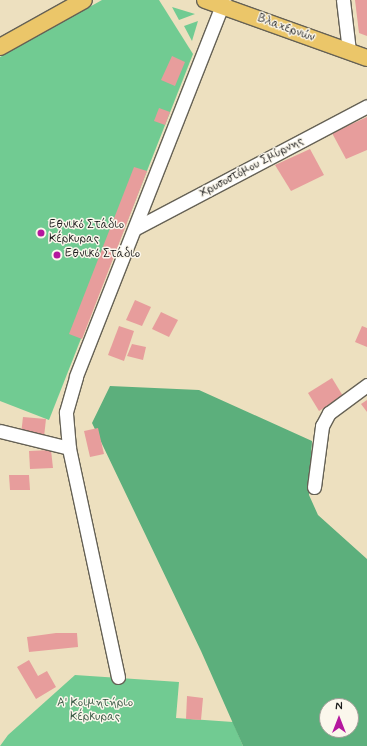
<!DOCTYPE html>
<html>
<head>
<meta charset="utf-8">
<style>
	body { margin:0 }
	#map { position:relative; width:367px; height:746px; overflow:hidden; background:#ede0bf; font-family:Mynerve,sans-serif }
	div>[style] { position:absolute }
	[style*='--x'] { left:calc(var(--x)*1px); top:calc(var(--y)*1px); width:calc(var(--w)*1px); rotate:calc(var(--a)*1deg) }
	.green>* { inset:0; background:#71cb92 }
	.forest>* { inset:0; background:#5caf7c }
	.building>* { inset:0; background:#e79d9c }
	.roads { filter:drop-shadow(1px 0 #656155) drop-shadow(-1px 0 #656155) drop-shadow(0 1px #656155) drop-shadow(0 -1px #656155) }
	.minor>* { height:13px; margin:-6.5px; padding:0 6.5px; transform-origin:6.5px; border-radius:6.5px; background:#fff }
	.major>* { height:16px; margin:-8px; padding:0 8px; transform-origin:8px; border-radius:8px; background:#ebc669 }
	.dots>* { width:11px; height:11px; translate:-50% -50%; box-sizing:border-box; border:2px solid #fbf7ec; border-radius:50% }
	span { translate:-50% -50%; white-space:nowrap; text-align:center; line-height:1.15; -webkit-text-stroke:3px #fbf7ec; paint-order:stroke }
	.street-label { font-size:12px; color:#1c1c1c }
	.poi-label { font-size:12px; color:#1c1c1c }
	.left { translate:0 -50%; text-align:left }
	.park-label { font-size:12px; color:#3a5945 }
	.north { position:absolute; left:319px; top:698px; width:40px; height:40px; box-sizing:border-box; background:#fbf7ec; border:1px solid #a29f99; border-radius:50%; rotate:0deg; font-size:11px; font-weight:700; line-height:16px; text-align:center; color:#1c1c1c }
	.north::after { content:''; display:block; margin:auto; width:14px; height:18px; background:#b5179e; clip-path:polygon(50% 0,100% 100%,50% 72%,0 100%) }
</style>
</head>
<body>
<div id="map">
	<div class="green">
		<div style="clip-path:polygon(102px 0,159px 0,193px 54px,49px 420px,0 401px,0 57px)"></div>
		<div style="clip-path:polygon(172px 7px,195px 14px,179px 20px)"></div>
		<div style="clip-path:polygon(198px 21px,192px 41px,184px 26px)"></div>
		<div style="clip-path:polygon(75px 675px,179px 682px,176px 718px,233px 722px,243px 746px,0 746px,8px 735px)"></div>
	</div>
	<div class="forest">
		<div style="clip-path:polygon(evenodd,110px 386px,199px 390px,312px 441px,309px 495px,318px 515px,367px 559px,367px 746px,243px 746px,201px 651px,92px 423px,110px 386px,327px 706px,351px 706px,351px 730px,327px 730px,327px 706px)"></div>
	</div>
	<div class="building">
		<div style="clip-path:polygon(355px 0,367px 0,367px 36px,359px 33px)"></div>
		<div style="clip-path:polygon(172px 56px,185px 62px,175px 86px,161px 80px)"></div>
		<div style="clip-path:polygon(159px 108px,170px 112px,165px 125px,154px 121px)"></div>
		<div style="clip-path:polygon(367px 117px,367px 150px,346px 159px,332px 133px)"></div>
		<div style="clip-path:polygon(310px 149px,324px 175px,291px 191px,275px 165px)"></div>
		<div style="clip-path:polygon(134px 167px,147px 171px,82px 339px,69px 334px)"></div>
		<div style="clip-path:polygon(135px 300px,151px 307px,142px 326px,126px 320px)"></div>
		<div style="clip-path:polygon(161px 312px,178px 320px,169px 337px,152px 329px)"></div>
		<div style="clip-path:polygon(119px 326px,134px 331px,124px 361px,108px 355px)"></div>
		<div style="clip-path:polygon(362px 326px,367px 328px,367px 347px,355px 342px)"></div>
		<div style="clip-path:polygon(132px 344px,146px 347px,143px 360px,127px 356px)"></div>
		<div style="clip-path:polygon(332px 378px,343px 396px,319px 411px,308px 393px)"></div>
		<div style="clip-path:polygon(367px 400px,367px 412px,361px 404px)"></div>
		<div style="clip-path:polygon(23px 417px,46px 419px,44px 437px,21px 434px)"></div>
		<div style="clip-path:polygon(98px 428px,104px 454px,90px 457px,84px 431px)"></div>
		<div style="clip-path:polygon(51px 450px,53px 468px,30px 469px,29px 451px)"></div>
		<div style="clip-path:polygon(9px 475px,29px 475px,30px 490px,10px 490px)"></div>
		<div style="clip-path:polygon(56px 633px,77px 633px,78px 647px,29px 652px,27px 637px)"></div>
		<div style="clip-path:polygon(29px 660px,38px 676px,47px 671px,56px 687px,36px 699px,17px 667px)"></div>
		<div style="clip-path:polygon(187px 696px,203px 698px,201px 720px,186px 719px)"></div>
	</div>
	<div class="roads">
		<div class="minor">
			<div style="--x:343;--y:0;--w:51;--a:83.3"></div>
			<div style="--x:136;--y:228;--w:261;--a:-27.8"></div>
			<div style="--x:0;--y:431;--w:71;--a:13.8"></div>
			<div style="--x:314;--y:487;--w:62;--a:-82.5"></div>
			<div style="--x:322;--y:426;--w:15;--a:-62"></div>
			<div style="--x:329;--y:413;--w:47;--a:-36.4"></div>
			<div style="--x:118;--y:677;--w:234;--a:-102.1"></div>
			<div style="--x:69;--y:448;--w:36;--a:-95"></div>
			<div style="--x:66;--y:412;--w:37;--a:-74"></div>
			<div style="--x:76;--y:376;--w:404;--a:-68.5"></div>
		</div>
		<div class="major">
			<div style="--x:205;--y:0;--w:172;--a:19.7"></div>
			<div style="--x:0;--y:47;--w:96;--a:-29.2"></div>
		</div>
	</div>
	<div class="dots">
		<div style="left:41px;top:233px;background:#b5179e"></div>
		<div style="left:57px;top:255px;background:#b5179e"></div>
	</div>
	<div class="street-label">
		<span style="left:286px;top:29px;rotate:20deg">Βλαχερνών</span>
		<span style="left:252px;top:168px;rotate:-28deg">Χρυσοστόμου Σμύρνης</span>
	</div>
	<div class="poi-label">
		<span class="left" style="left:49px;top:233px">Εθνικό Στάδιο<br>Κέρκυρας</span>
		<span class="left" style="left:65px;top:255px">Εθνικό Στάδιο</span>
	</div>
	<div class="park-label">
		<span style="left:95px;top:711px">Α' Κοιμητήριο<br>Κέρκυρας</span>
	</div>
	<div class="north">N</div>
</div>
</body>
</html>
